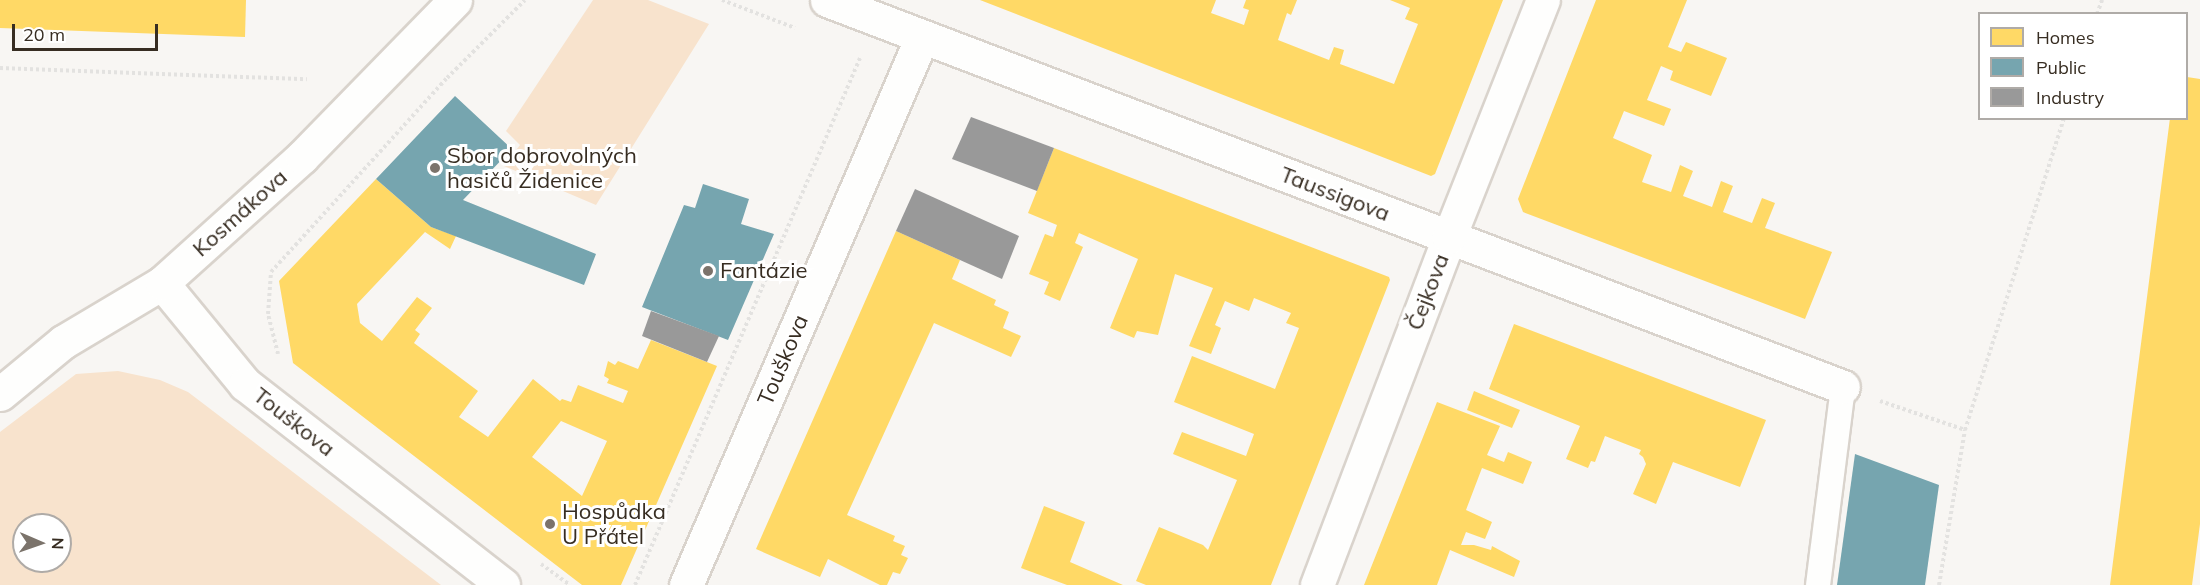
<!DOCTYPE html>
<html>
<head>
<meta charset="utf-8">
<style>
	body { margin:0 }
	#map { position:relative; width:2200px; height:585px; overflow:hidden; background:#f8f6f3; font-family:Mulish,sans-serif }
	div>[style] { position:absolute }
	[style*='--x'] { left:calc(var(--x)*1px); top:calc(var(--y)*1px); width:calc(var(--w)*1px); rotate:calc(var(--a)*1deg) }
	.green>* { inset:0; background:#f8e3cd }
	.homes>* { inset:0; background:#ffd966 }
	.public>* { inset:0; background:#76a5af }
	.industry>* { inset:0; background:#999 }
	.path>* { height:4px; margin-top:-2px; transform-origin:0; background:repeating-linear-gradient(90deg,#e3e2e0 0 3px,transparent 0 6px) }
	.roads { filter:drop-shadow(2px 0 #d9d3cc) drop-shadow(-2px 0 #d9d3cc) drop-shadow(0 2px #d9d3cc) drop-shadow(0 -2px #d9d3cc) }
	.lane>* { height:24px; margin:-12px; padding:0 12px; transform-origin:12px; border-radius:12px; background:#fefefd }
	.street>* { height:33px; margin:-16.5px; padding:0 16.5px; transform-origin:16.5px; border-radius:16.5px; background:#fefefd }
	.dots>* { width:16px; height:16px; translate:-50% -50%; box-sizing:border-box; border:3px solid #fff; border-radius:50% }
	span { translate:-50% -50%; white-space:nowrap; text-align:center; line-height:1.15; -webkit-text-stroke:6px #fff; paint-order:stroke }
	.poi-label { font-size:22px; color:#372d22 }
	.left { translate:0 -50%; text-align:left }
	.street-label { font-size:22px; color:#372d22 }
	.legend { position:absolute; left:1978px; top:12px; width:210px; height:108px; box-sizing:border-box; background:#fff; border:2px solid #afaba7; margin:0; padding:8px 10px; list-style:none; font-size:18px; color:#372d22 }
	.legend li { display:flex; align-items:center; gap:12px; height:30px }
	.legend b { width:30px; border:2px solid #afaba7 }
	.north { position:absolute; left:12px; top:513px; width:60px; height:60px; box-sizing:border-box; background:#fff; border:2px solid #afaba7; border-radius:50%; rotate:92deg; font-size:16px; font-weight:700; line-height:24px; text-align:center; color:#372d22 }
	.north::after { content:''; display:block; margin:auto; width:21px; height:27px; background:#7b736b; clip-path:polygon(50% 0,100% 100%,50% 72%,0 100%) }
	.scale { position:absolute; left:12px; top:24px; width:146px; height:27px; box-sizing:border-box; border:3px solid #372d22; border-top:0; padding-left:8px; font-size:18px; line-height:21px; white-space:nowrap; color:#372d22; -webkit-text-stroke:4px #fff; paint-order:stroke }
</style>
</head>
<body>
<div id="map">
	<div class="green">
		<div style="clip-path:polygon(593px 0,648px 0,709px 24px,596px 205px,504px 166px,520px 145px,506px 131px)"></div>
		<div style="clip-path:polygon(evenodd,118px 371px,160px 380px,188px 392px,441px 585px,0 585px,0 432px,76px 374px,118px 371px,24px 525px,60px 525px,60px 561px,24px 561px,24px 525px)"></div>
	</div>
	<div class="homes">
		<div style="clip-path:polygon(0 0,246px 0,245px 37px,0 28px)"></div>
		<div style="clip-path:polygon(980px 0,1216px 0,1211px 13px,1244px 25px,1249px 10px,1243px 8px,1246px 0,1297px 0,1291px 15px,1287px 13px,1278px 40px,1329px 60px,1334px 47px,1344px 50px,1340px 64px,1394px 84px,1418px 24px,1405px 19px,1410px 8px,1390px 0,1503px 0,1435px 174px,1431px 176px)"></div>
		<div style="clip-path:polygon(1596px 0,1687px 0,1668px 47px,1681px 52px,1686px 42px,1727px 58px,1711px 96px,1670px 80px,1673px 71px,1661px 66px,1647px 100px,1671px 109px,1664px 126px,1624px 111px,1613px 138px,1652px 155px,1642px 182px,1671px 192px,1680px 165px,1693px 171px,1683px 196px,1712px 207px,1721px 181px,1733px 186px,1723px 212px,1752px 223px,1762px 198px,1775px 203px,1765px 228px,1832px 252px,1805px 319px,1523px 212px,1518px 199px)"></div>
		<div style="clip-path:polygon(2187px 77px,2200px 79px,2200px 524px,2192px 585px,2110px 585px,2170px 118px,2187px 118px)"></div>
		<div style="clip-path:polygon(1054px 148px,1389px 277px,1390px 280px,1271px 585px,1146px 585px,1136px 581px,1159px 527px,1203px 545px,1208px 550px,1237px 480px,1173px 454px,1182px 432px,1246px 456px,1254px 434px,1174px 402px,1192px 356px,1275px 389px,1299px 328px,1286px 323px,1291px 313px,1254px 298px,1249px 311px,1225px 301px,1215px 325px,1221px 328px,1211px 354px,1189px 346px,1213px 288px,1175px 274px,1158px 335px,1137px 331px,1134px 338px,1110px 328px,1138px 259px,1079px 233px,1075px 243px,1083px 247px,1060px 301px,1044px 294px,1049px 282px,1029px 274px,1045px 234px,1053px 237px,1057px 225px,1028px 213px)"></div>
		<div style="clip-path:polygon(evenodd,376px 179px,431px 227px,456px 236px,450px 249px,425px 232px,357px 304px,360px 323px,382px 341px,417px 297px,432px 308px,415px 330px,420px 334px,414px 343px,478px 391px,459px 417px,488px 437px,533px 379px,560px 401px,562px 399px,571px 402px,578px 385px,623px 403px,628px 391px,607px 383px,609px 379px,604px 376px,608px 361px,615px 365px,618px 361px,638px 369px,651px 340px,717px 366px,621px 585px,582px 585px,293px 363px,279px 281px,376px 179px,561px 421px,607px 441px,582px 496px,532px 457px,561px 421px)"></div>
		<div style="clip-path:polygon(896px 231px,960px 260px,952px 279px,996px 300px,994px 305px,1009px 312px,1003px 328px,1021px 336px,1011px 357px,934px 323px,847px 515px,895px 536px,893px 541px,905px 546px,901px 555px,908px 558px,900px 574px,893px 572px,887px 585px,880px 585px,828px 559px,820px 577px,756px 549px)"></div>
		<div style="clip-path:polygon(1514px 324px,1766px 420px,1740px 487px,1673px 462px,1656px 504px,1633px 494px,1646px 464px,1643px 457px,1639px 454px,1641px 450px,1605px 436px,1595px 462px,1591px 461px,1588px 468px,1566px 459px,1580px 426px,1489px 389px)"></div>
		<div style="clip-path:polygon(1474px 391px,1520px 410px,1512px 428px,1467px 410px)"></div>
		<div style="clip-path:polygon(1437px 402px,1500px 426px,1487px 455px,1504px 462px,1508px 452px,1532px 462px,1523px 484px,1482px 468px,1466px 510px,1492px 522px,1485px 539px,1466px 532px,1461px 545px,1474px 545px,1491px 550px,1492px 546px,1520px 561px,1514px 577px,1450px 550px,1437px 585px,1364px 585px)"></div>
		<div style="clip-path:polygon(1044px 506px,1085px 522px,1070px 562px,1123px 585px,1067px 585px,1021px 568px)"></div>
	</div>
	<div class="public">
		<div style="clip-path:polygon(455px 96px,512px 149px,463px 200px,596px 254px,584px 285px,431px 227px,376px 179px)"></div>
		<div style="clip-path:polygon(703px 184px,749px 199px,741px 224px,774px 234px,728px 340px,642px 307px,684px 205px,695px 208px)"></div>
		<div style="clip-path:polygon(1855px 454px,1939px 485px,1925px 585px,1837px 585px)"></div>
	</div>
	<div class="industry">
		<div style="clip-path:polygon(971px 117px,1054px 148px,1037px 191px,952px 159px)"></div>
		<div style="clip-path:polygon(915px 189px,1019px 236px,1002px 279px,896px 231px)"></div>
		<div style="clip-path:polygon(651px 311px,719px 336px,707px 362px,642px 336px)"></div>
	</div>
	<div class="path">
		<div style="--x:722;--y:0;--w:78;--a:21"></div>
		<div style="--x:2097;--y:14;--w:15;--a:-70"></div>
		<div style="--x:0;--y:68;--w:307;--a:2.1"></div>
		<div style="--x:278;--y:354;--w:41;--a:-104"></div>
		<div style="--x:268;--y:314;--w:42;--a:-85.9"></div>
		<div style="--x:271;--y:272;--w:262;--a:-47.8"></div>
		<div style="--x:447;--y:78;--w:110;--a:-45"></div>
		<div style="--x:1880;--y:401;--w:90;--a:18.8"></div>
		<div style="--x:541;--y:564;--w:36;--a:36"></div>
		<div style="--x:635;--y:585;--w:573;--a:-66.88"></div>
		<div style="--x:1939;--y:585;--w:157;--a:-80.5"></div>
		<div style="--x:1965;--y:430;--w:327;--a:-72.4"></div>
	</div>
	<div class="roads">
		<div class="lane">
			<div style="--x:1818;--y:585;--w:200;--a:-82.8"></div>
		</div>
		<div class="street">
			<div style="--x:827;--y:0;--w:1087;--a:20.85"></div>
			<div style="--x:162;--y:283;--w:131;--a:50.6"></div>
			<div style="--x:245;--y:384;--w:327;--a:37.9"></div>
			<div style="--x:0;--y:394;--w:82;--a:-39.5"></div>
			<div style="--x:63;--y:342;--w:115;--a:-30.8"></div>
			<div style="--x:162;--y:283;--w:188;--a:-42"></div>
			<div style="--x:302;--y:157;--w:219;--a:-45.7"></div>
			<div style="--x:686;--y:585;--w:597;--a:-66.7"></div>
			<div style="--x:1317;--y:585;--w:372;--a:-69.2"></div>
			<div style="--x:1449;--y:237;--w:255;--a:-68.4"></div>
		</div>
	</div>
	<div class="dots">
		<div style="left:435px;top:168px;background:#7b736b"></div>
		<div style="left:708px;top:271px;background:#7b736b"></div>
		<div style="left:550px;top:524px;background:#7b736b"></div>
	</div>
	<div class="poi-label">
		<span class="left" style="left:447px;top:168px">Sbor dobrovolných<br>hasičů Židenice</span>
		<span class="left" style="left:720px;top:271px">Fantázie</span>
		<span class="left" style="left:562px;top:524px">Hospůdka<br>U Přátel</span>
	</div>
	<div class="street-label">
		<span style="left:1335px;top:194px;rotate:21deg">Taussigova</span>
		<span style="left:240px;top:213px;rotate:-42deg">Kosmákova</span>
		<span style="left:1428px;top:292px;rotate:-69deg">Čejkova</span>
		<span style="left:783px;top:360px;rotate:-67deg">Touškova</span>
		<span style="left:294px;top:422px;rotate:38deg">Touškova</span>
	</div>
	<ul class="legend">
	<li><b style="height:16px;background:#ffd966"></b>Homes</li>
	<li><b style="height:16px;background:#76a5af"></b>Public</li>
	<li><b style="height:16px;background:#999"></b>Industry</li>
	</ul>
	<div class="north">N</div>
	<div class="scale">20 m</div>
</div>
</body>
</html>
